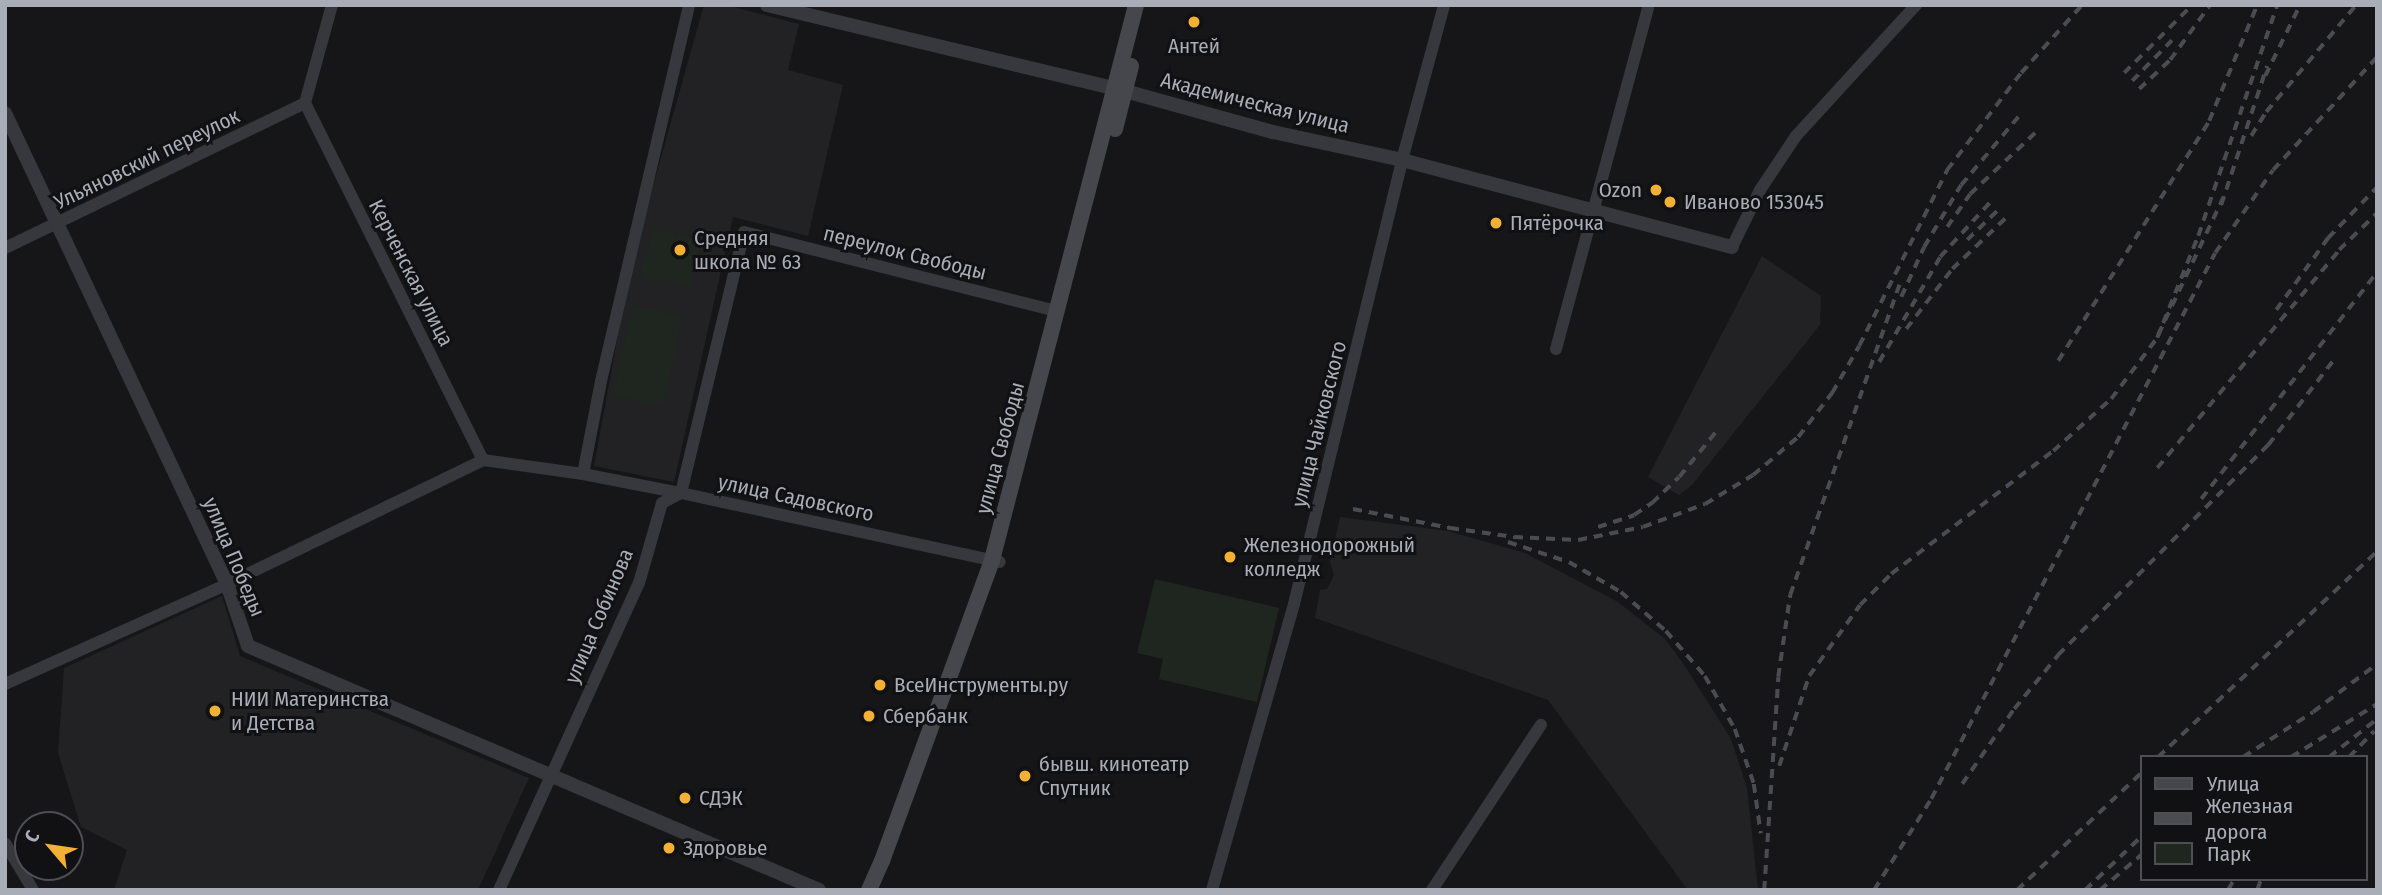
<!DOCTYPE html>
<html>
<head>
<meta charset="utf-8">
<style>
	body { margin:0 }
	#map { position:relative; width:2382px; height:895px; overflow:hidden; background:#161618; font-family:"Fira Sans Condensed",sans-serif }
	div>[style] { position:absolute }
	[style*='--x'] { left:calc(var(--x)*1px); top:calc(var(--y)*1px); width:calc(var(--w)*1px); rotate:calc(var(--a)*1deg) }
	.built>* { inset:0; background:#222225 }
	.green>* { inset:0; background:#1e261f }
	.minor>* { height:12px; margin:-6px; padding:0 6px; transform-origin:6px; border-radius:6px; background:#37383d }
	.tertiary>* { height:14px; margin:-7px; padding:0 7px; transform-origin:7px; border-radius:7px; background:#37383d }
	.secondary>* { height:16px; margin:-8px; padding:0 8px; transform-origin:8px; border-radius:8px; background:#45474d }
	.rail>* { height:3.5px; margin-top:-1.75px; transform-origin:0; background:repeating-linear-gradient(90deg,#4a4c52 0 9px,transparent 0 16px) }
	.dots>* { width:19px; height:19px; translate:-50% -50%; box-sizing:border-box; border:4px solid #111113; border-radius:50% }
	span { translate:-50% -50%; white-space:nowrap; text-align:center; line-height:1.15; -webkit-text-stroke:6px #111113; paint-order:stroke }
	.poi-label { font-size:21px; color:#a8adb8 }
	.right { translate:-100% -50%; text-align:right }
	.left { translate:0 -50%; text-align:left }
	.street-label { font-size:21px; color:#a8adb8 }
	.frame { position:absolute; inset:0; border:7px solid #a8adb8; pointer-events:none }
	.legend { position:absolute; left:2140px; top:755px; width:228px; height:126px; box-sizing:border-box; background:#111113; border:2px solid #4d4f55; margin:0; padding:9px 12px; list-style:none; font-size:21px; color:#a8adb8 }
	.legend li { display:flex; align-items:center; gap:14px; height:35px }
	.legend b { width:35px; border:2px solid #4d4f55 }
	.north { position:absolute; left:14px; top:811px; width:70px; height:70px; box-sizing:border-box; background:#111113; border:2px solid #4d4f55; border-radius:50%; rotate:299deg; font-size:19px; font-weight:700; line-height:28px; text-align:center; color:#a8adb8 }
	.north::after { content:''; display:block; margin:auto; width:24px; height:32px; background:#f2b134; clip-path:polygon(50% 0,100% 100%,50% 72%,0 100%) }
</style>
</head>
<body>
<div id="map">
	<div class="built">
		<div style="clip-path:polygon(704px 5px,726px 5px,799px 24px,788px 70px,843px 85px,808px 236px,733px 217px,674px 482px,594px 466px,631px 264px)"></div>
		<div style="clip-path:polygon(1762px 256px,1821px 296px,1820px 325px,1692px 485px,1679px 495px,1648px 477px)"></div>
		<div style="clip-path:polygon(1340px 517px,1448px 531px,1525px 553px,1618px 602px,1665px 639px,1687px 669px,1731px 739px,1747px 788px,1758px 890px,1688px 890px,1548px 700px,1315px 618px,1320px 590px,1327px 589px,1334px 575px,1330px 562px)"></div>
		<div style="clip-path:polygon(222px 596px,240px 656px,529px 778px,478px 890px,114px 890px,127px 850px,81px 827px,58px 753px,64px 668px)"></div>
	</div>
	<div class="green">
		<div style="clip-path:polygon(654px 229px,673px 233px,675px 238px,677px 233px,702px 239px,690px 288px,665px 280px,660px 283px,643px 279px,641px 272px)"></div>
		<div style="clip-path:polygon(633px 305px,683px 316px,663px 407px,613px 396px)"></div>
		<div style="clip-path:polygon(1155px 579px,1279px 608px,1257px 702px,1159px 679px,1163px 659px,1137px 653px)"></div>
	</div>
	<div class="minor">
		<div style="--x:305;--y:103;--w:399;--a:63.5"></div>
		<div style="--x:305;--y:103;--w:102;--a:-74.6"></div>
		<div style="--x:1732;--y:247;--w:64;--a:-63.8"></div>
		<div style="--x:1760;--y:190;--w:65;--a:-56.3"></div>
		<div style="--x:1796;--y:136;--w:178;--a:-47.5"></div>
		<div style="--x:5;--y:248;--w:333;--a:-25.8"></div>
		<div style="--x:1556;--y:349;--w:353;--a:-74.9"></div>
		<div style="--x:583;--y:474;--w:95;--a:-79"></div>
		<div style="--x:601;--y:381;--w:386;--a:-76.8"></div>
		<div style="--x:5;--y:684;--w:243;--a:-24.2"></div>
		<div style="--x:227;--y:584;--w:284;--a:-25.8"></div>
		<div style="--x:483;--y:460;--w:101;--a:8"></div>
		<div style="--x:583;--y:474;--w:100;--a:11"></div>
		<div style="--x:681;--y:493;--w:326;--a:12.2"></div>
		<div style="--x:5;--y:843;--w:55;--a:59.2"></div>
		<div style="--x:499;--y:890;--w:337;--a:-65.5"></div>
		<div style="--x:639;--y:583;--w:83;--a:-74"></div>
		<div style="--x:662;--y:503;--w:21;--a:-28"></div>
		<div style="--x:681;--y:493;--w:268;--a:-76.4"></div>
		<div style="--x:744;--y:232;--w:323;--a:14.2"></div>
		<div style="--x:1212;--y:890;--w:298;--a:-74"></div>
		<div style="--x:1294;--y:604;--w:457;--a:-76.3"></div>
		<div style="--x:1402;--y:160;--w:161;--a:-74.8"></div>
		<div style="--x:1432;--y:890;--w:198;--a:-56.6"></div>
	</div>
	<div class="tertiary">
		<div style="--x:767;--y:5;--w:368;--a:13.5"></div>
		<div style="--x:1125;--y:91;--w:154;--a:15.5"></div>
		<div style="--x:1273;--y:132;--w:132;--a:12.2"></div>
		<div style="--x:1402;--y:160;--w:341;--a:14.8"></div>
		<div style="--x:5;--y:113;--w:521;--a:64.76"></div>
		<div style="--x:227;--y:584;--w:65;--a:71.3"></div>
		<div style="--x:248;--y:646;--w:621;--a:23.14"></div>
	</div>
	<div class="secondary">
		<div style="--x:1115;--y:129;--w:65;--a:-75.7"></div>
		<div style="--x:869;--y:890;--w:32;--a:-66"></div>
		<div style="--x:882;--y:861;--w:320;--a:-69.9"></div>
		<div style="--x:992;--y:560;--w:573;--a:-75.45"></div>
	</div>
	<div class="rail">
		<div style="--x:2124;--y:73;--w:96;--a:-45"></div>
		<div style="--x:2265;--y:76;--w:79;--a:-63.8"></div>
		<div style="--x:2132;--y:81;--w:63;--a:-45.6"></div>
		<div style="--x:2139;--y:89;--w:42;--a:-43.1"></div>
		<div style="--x:2170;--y:60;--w:68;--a:-54"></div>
		<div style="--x:2251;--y:136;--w:28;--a:-58"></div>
		<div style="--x:2266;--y:112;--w:140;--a:-49.9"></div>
		<div style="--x:2224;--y:197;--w:156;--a:115.4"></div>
		<div style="--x:2157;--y:338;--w:110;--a:-68.1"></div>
		<div style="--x:2198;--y:236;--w:244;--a:-71.1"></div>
		<div style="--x:2221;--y:205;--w:146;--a:-71.7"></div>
		<div style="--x:1947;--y:227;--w:40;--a:-55.1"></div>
		<div style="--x:1970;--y:194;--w:89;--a:-43.2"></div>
		<div style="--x:1967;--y:240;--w:47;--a:-44.1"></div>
		<div style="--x:1901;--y:297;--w:55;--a:-65.3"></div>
		<div style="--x:1924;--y:247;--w:72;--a:-59.2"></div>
		<div style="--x:1961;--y:185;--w:90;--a:-50"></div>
		<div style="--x:2276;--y:310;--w:89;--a:-54.2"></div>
		<div style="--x:2328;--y:238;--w:71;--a:-46.1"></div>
		<div style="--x:1906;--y:329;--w:76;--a:-52.5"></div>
		<div style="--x:1952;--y:269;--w:79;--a:-43.5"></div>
		<div style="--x:2058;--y:361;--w:284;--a:-57.8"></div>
		<div style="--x:2209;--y:121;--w:126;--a:-67.5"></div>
		<div style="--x:1879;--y:362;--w:121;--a:-59.8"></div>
		<div style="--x:1940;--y:257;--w:79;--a:-47.6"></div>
		<div style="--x:2157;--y:468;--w:284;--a:-50.1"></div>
		<div style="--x:2339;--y:250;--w:53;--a:-44.2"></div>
		<div style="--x:2201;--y:499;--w:287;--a:-52.2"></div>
		<div style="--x:1353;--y:509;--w:99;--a:11.1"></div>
		<div style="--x:1450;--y:528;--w:65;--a:8"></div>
		<div style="--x:1514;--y:537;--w:64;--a:2.7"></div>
		<div style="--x:1578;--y:540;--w:66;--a:-11.3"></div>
		<div style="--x:1643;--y:527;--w:66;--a:-20.4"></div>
		<div style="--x:1705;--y:504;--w:56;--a:-31.1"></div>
		<div style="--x:1753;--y:475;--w:59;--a:-40.2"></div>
		<div style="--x:1798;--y:437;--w:56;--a:-52.3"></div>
		<div style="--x:1832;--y:393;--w:54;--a:-60.1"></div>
		<div style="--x:1859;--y:346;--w:197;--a:-63.4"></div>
		<div style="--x:1947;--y:170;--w:122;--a:-52.7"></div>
		<div style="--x:2021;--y:73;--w:91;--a:-48.1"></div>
		<div style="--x:1598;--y:527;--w:38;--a:-18"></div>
		<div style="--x:1634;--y:515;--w:22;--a:-34"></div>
		<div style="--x:1652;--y:503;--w:37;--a:-44"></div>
		<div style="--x:1679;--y:477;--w:57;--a:-50.7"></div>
		<div style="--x:1508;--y:542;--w:64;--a:18.2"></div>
		<div style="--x:1569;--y:562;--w:60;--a:30"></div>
		<div style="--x:1621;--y:592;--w:60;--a:40.9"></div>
		<div style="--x:1666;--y:631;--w:60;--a:49.1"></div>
		<div style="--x:1705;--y:676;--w:61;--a:60.5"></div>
		<div style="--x:1735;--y:729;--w:58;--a:70.9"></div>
		<div style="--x:1754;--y:784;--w:50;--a:82"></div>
		<div style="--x:2158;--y:757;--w:301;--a:-43.2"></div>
		<div style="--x:2243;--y:757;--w:83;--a:-32.7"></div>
		<div style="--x:2313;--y:712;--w:80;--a:-36.9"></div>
		<div style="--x:2291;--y:757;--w:101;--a:-31.6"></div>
		<div style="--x:2329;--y:757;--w:61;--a:-38.4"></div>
		<div style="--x:2349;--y:757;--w:36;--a:-46"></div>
		<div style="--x:1779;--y:766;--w:95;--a:-71.6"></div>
		<div style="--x:1809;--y:676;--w:87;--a:-54.3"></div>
		<div style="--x:1860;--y:605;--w:44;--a:-45"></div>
		<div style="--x:1891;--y:574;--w:203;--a:-37.2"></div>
		<div style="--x:2053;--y:451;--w:78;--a:-41.9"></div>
		<div style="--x:2111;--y:399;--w:76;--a:-53"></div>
		<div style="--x:1962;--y:784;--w:91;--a:-55.3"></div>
		<div style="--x:2014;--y:709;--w:70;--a:-50.8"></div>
		<div style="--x:2058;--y:655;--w:297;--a:-45"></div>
		<div style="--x:2268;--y:445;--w:106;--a:-52.3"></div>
		<div style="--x:1764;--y:890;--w:213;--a:-86.2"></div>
		<div style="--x:1778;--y:677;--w:83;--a:-81.7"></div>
		<div style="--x:1790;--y:595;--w:331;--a:-70.6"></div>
		<div style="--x:1874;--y:890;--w:107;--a:-57.9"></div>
		<div style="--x:1931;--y:799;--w:615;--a:-62.52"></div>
		<div style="--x:2215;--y:253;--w:101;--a:-55.1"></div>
		<div style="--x:2273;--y:170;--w:154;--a:-47.4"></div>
		<div style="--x:2017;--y:890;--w:172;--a:-43.3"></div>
		<div style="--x:2085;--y:890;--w:79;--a:-43.5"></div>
		<div style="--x:2100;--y:890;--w:55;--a:-40.6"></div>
		<div style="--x:2228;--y:890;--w:13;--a:-61"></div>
		<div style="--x:2257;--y:890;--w:12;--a:-70"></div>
	</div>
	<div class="dots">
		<div style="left:1194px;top:22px;background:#f2b134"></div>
		<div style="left:1656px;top:190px;background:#f2b134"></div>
		<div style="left:1670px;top:202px;background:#f2b134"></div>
		<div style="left:1496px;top:223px;background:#f2b134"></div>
		<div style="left:680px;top:250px;background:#f2b134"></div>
		<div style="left:1230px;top:557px;background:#f2b134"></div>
		<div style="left:880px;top:685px;background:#f2b134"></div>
		<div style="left:215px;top:711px;background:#f2b134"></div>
		<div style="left:869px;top:716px;background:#f2b134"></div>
		<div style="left:1025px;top:776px;background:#f2b134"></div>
		<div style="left:685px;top:798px;background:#f2b134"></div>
		<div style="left:669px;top:848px;background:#f2b134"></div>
	</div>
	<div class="poi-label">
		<span style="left:1194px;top:46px">Антей</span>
		<span class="right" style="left:1642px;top:190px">Ozon</span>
		<span class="left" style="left:1684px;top:202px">Иваново 153045</span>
		<span class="left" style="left:1510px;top:223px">Пятёрочка</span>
		<span class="left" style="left:694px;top:250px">Средняя<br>школа № 63</span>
		<span class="left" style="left:1244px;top:557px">Железнодорожный<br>колледж</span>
		<span class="left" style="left:894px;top:685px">ВсеИнструменты.ру</span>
		<span class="left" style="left:231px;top:711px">НИИ Материнства<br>и Детства</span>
		<span class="left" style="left:883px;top:716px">Сбербанк</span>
		<span class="left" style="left:1039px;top:776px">бывш. кинотеатр<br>Спутник</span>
		<span class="left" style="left:699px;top:798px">СДЭК</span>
		<span class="left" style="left:683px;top:848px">Здоровье</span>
	</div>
	<div class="street-label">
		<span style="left:1255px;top:103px;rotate:14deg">Академическая улица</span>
		<span style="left:147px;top:159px;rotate:-26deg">Ульяновский переулок</span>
		<span style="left:905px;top:253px;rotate:14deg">переулок Свободы</span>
		<span style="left:411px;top:273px;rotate:63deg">Керченская улица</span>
		<span style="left:1319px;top:424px;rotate:-76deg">улица Чайковского</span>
		<span style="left:1000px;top:448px;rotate:-75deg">улица Свободы</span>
		<span style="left:796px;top:498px;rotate:12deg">улица Садовского</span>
		<span style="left:234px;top:557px;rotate:67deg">улица Победы</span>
		<span style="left:599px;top:616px;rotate:-67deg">улица Собинова</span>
	</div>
	<div class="frame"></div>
	<ul class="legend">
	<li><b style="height:9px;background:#45474d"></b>Улица</li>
	<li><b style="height:9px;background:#4a4c52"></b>Железная дорога</li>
	<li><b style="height:19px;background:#1e261f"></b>Парк</li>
	</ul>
	<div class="north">С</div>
</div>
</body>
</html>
